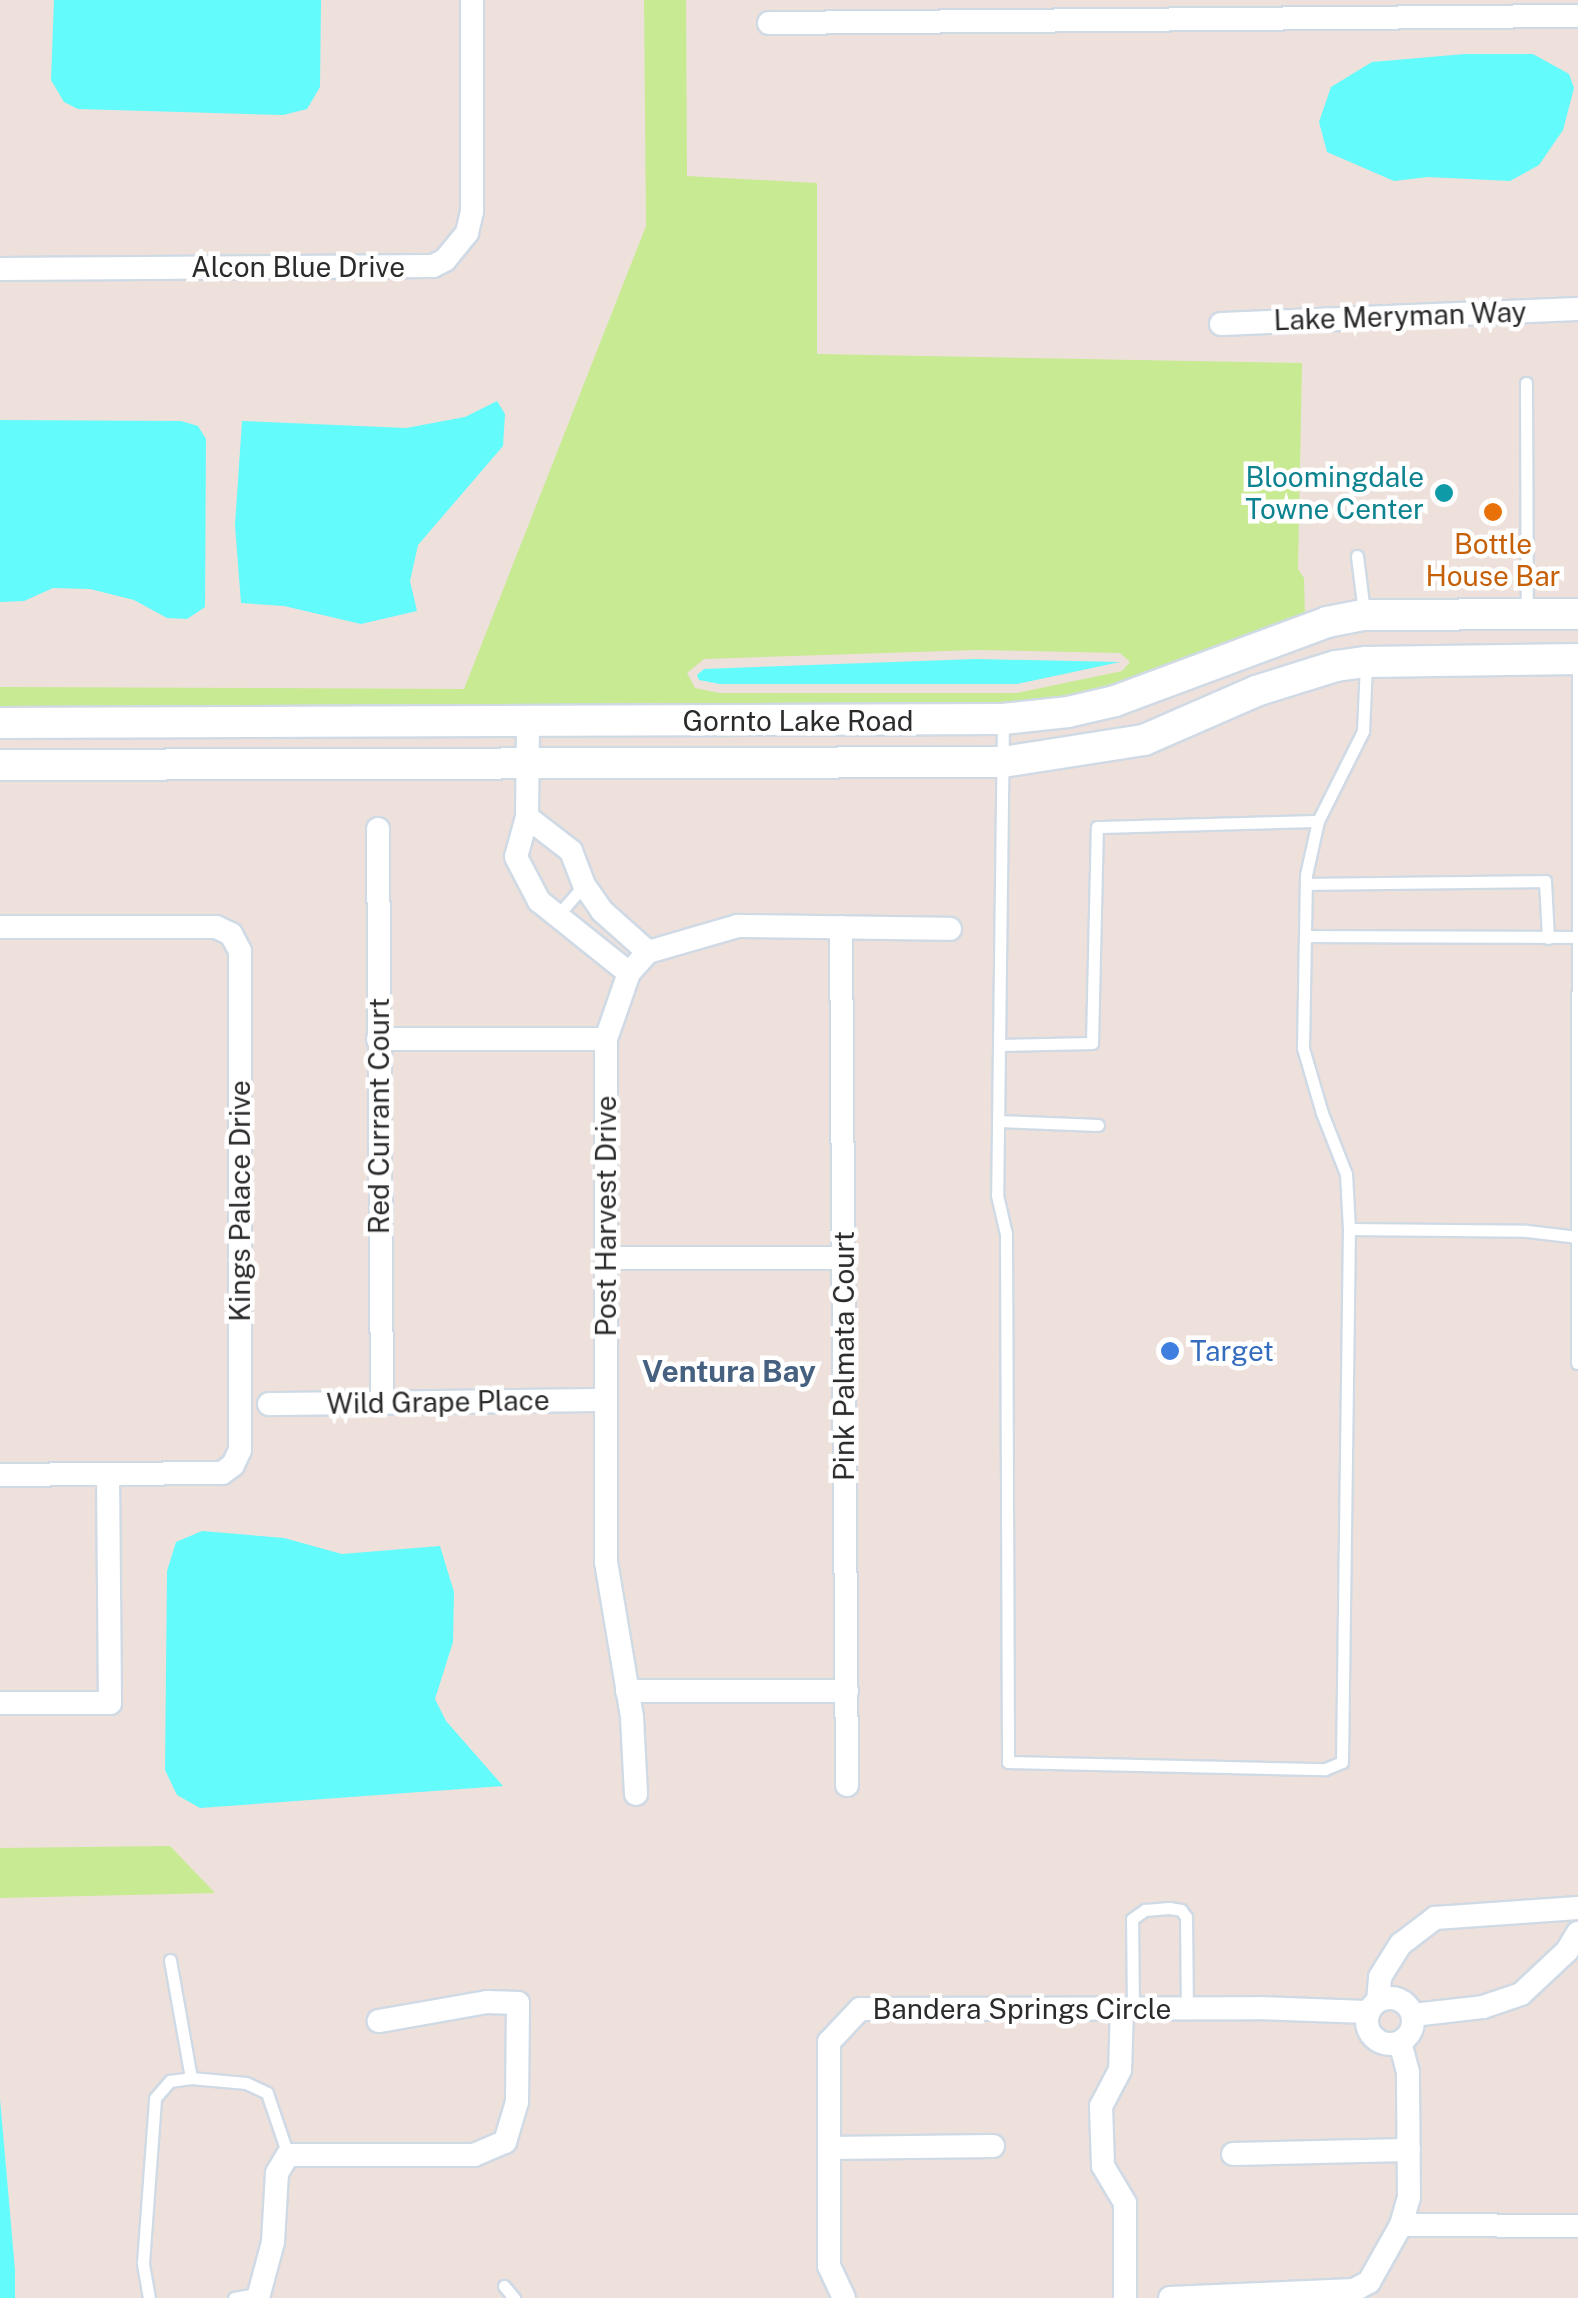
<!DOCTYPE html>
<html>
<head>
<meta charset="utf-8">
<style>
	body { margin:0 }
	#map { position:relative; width:1578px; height:2298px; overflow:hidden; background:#eee1db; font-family:"Public Sans",sans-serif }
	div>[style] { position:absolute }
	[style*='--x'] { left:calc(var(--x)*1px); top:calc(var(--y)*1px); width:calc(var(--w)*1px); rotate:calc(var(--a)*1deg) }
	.green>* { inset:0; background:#c7ea92 }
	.water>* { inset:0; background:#63fbfb }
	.roads { filter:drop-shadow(2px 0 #d0dae5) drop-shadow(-2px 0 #d0dae5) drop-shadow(0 2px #d0dae5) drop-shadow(0 -2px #d0dae5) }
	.service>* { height:11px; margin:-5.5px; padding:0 5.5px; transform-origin:5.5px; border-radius:5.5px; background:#fff }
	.minor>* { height:22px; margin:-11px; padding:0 11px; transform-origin:11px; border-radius:11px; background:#fff }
	.minor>.ring { margin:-11px; padding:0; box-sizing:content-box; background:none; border:22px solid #fff; border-radius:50% }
	.tertiary>* { height:30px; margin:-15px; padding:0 15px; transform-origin:15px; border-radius:15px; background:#fff }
	.dots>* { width:28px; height:28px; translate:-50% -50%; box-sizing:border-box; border:5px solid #fff; border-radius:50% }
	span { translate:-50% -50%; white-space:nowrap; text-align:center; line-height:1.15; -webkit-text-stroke:9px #fff; paint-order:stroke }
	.street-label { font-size:28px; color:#2b2b2b }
	.culture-label { font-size:28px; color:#0d838f }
	.right { translate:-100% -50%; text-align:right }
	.food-label { font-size:28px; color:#c56008 }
	.shop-label { font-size:28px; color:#366cbe }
	.left { translate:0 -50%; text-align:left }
	.neighbourhood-label { font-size:30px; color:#466080; font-weight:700 }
</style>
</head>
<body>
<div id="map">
	<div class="green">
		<div style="clip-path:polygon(evenodd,644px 0,686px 0,687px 176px,817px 183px,817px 354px,1302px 363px,1298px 569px,1304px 578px,1305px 617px,1161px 675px,1034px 706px,0 713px,0 687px,464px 689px,646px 226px,644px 0,977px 650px,1120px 653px,1130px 662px,1122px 671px,1017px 693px,720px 693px,695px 688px,687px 673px,704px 659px,977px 650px)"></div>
		<div style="clip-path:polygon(170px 1846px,215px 1893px,0 1898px,0 1848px)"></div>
	</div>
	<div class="water">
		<div style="clip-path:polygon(54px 0,321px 0,320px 87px,307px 109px,283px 115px,78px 109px,64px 102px,51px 80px)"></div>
		<div style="clip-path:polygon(1465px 54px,1533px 54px,1569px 74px,1574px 88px,1563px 130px,1539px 165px,1510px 181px,1428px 177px,1394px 181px,1327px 152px,1319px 122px,1331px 87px,1372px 62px)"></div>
		<div style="clip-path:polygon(497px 401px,505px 414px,503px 446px,418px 545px,410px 581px,417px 611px,361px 624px,284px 606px,241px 603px,235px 525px,242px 421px,406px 428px,465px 417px)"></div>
		<div style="clip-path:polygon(0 420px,181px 421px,198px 426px,206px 439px,205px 607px,187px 619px,167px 618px,134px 600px,90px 589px,53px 588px,24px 601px,0 602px)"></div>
		<div style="clip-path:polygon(976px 659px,1120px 662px,1017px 684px,720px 684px,699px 680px,697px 675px,704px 669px)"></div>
		<div style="clip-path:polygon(202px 1531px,284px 1538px,342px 1554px,440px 1546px,454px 1592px,453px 1642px,435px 1699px,446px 1721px,503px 1786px,200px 1808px,177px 1795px,165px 1770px,167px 1571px,176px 1542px)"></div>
		<div style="clip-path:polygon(0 2099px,15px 2270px,15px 2298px,0 2298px)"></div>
	</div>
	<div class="roads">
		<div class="service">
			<div style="--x:1526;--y:383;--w:231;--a:89.8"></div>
			<div style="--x:1357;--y:556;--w:56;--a:82.9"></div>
			<div style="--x:1003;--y:719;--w:476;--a:90.7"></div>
			<div style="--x:997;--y:1195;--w:39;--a:77"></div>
			<div style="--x:1006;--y:1233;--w:529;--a:89.78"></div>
			<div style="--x:1008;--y:1762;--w:317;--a:1.3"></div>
			<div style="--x:1325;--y:1769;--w:18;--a:-22"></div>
			<div style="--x:1342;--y:1762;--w:533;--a:-89.25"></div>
			<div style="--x:1349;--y:1229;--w:55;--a:-93.1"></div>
			<div style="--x:1346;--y:1174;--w:66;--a:-111.5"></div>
			<div style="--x:1322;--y:1113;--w:68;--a:-106.3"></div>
			<div style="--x:1303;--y:1048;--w:173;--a:-89"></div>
			<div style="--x:1306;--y:875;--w:55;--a:-77.5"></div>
			<div style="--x:1318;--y:821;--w:101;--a:-63.4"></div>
			<div style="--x:1363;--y:731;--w:65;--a:-87.4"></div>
			<div style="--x:1306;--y:884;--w:239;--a:-0.7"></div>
			<div style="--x:1545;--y:881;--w:57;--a:87"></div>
			<div style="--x:558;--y:915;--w:40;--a:-49"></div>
			<div style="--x:1305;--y:936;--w:272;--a:0.2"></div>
			<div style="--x:999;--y:1045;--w:93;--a:-1.2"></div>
			<div style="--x:1092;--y:1043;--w:216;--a:-88.7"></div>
			<div style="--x:1097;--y:827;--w:221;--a:-1.6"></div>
			<div style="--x:998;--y:1121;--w:100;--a:2.3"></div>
			<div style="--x:1349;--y:1229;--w:178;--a:0.6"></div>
			<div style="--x:1527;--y:1231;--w:51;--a:6.7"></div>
			<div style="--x:1577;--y:1363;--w:701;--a:-89.92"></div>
			<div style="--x:170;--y:1960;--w:120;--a:79.9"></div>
			<div style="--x:191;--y:2078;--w:55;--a:5.2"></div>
			<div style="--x:246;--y:2083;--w:23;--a:25"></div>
			<div style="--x:267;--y:2093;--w:65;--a:71.3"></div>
			<div style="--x:1133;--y:2008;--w:89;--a:-90.6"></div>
			<div style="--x:1132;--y:1919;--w:16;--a:-35"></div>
			<div style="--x:1145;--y:1910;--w:24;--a:-5"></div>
			<div style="--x:1169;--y:1908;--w:12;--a:9"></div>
			<div style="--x:1181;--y:1910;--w:9;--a:54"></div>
			<div style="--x:1186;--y:1917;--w:91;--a:89.4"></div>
			<div style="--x:504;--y:2286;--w:16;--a:50"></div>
			<div style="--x:149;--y:2298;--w:36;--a:-100"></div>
			<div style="--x:143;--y:2263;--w:165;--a:-85.8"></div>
			<div style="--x:155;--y:2098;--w:23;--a:-49"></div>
			<div style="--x:170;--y:2081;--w:21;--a:-8"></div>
			<div style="--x:234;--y:2298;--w:23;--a:-10"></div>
		</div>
		<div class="minor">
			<div style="--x:769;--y:23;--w:809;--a:-0.5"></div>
			<div style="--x:0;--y:269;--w:433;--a:-0.4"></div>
			<div style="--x:433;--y:266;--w:13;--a:-27"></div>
			<div style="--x:445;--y:260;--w:35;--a:-51"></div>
			<div style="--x:467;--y:233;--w:22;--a:-77"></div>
			<div style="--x:472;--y:212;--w:212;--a:-90"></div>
			<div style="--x:1221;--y:324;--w:357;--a:-2.4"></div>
			<div style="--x:528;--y:722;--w:95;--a:90.6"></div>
			<div style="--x:527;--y:817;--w:41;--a:105.4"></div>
			<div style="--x:516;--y:857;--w:50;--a:62.4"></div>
			<div style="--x:539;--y:901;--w:115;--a:38.7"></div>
			<div style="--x:527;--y:817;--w:56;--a:37.7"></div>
			<div style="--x:571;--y:851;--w:36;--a:69"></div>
			<div style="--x:584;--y:885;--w:32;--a:55"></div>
			<div style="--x:602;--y:911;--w:62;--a:41.7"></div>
			<div style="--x:378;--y:829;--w:574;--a:89.6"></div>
			<div style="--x:0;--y:927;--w:216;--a:0"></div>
			<div style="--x:216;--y:927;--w:17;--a:25"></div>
			<div style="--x:231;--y:934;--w:19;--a:62"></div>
			<div style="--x:240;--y:951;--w:499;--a:90"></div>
			<div style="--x:240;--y:1450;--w:17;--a:115"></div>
			<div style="--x:233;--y:1465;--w:14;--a:144"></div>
			<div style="--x:222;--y:1473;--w:222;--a:179.5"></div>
			<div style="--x:841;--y:927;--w:858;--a:89.6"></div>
			<div style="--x:378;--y:1039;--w:228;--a:0"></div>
			<div style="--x:606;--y:1258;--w:238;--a:0"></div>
			<div style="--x:269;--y:1404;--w:337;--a:-0.7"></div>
			<div style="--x:627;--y:1691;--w:220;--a:0"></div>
			<div style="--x:0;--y:1703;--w:110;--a:0"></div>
			<div style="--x:110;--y:1703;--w:229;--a:-90.5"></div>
			<div style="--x:636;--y:1794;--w:77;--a:-93"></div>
			<div style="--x:632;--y:1717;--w:157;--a:-99.5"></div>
			<div style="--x:606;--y:1562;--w:523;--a:-90"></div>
			<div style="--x:606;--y:1039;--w:70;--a:-70.8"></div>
			<div style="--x:629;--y:973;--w:28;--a:-48"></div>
			<div style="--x:648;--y:952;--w:94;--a:-16.1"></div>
			<div style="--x:738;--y:926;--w:212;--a:0.8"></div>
			<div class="ring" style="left:1367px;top:1998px;width:24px;height:24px"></div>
			<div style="--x:1378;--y:2001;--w:24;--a:-85"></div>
			<div style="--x:1380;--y:1977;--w:39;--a:-58"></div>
			<div style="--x:1401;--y:1944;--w:43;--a:-37.4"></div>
			<div style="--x:1435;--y:1918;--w:143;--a:-4"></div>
			<div style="--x:1122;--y:2008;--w:62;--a:91.8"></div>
			<div style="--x:1120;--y:2070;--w:41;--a:117.8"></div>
			<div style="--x:1101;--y:2106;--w:60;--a:88.1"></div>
			<div style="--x:1103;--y:2166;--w:43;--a:59.3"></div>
			<div style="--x:1125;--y:2203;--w:95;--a:90"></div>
			<div style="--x:1413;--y:2015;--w:70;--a:-6.5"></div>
			<div style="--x:1483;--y:2007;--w:40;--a:-18.9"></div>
			<div style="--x:1521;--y:1994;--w:63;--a:-43.1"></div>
			<div style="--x:1567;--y:1951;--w:21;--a:-59"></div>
			<div style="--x:829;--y:2148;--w:164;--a:-0.7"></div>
			<div style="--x:1233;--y:2154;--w:176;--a:-1.3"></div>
			<div style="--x:1401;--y:2225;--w:177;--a:0.3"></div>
			<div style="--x:258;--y:2298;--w:58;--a:-75"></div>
			<div style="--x:273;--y:2242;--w:69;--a:-86.7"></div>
			<div style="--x:277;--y:2173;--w:21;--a:-59"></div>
			<div style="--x:288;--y:2155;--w:186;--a:0"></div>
			<div style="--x:474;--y:2155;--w:34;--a:-23"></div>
			<div style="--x:505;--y:2142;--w:42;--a:-73.3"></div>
			<div style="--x:517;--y:2102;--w:99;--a:-89.4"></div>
			<div style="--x:518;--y:2003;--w:31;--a:-178"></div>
			<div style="--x:487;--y:2002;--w:110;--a:170"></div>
			<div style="--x:844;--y:2298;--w:35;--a:-115"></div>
			<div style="--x:829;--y:2266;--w:224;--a:-90"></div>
			<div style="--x:829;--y:2042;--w:45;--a:-46.8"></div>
			<div style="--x:860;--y:2009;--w:398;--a:-0.1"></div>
			<div style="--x:1258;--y:2008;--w:111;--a:2.1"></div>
			<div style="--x:1170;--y:2298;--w:184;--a:-2.5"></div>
			<div style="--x:1354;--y:2290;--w:17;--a:-28"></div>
			<div style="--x:1369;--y:2282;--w:65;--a:-60.7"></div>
			<div style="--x:1401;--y:2225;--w:29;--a:-74"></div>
			<div style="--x:1409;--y:2197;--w:125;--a:-90.5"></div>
			<div style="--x:1408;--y:2072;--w:31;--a:-105"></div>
		</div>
		<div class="tertiary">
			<div style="--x:0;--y:723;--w:1003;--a:-0.23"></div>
			<div style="--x:1003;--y:719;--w:65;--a:-6.1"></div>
			<div style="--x:1068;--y:712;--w:48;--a:-13.2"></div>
			<div style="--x:1115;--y:701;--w:226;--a:-20.4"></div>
			<div style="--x:1327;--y:622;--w:38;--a:-11"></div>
			<div style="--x:1364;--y:615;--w:214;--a:-0.3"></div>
			<div style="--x:0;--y:765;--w:1003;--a:-0.17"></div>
			<div style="--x:1003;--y:762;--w:143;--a:-8.9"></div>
			<div style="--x:1144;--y:740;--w:122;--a:-23.6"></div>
			<div style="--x:1256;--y:691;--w:84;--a:-17.4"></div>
			<div style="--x:1336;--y:666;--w:30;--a:-8"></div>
			<div style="--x:1366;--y:662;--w:212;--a:-0.8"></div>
		</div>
	</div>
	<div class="dots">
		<div style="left:1444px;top:493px;background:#0f9aa8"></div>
		<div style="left:1493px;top:512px;background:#e8710a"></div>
		<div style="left:1170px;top:1351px;background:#3f7fe0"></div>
	</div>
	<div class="street-label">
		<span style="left:298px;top:267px">Alcon Blue Drive</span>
		<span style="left:1400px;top:316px;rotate:-2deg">Lake Meryman Way</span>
		<span style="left:798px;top:721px">Gornto Lake Road</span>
		<span style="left:379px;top:1116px;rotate:-90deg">Red Currant Court</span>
		<span style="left:240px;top:1201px;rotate:-90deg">Kings Palace Drive</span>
		<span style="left:606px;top:1216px;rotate:-90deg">Post Harvest Drive</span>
		<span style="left:844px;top:1356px;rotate:-90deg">Pink Palmata Court</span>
		<span style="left:438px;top:1402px;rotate:-1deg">Wild Grape Place</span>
		<span style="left:1022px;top:2009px">Bandera Springs Circle</span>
	</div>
	<div class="culture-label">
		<span class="right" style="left:1424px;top:493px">Bloomingdale<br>Towne Center</span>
	</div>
	<div class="food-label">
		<span style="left:1493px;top:560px">Bottle<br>House Bar</span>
	</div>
	<div class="shop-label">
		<span class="left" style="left:1190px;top:1351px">Target</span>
	</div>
	<div class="neighbourhood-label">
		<span style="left:729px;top:1371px">Ventura Bay</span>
	</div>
</div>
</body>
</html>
